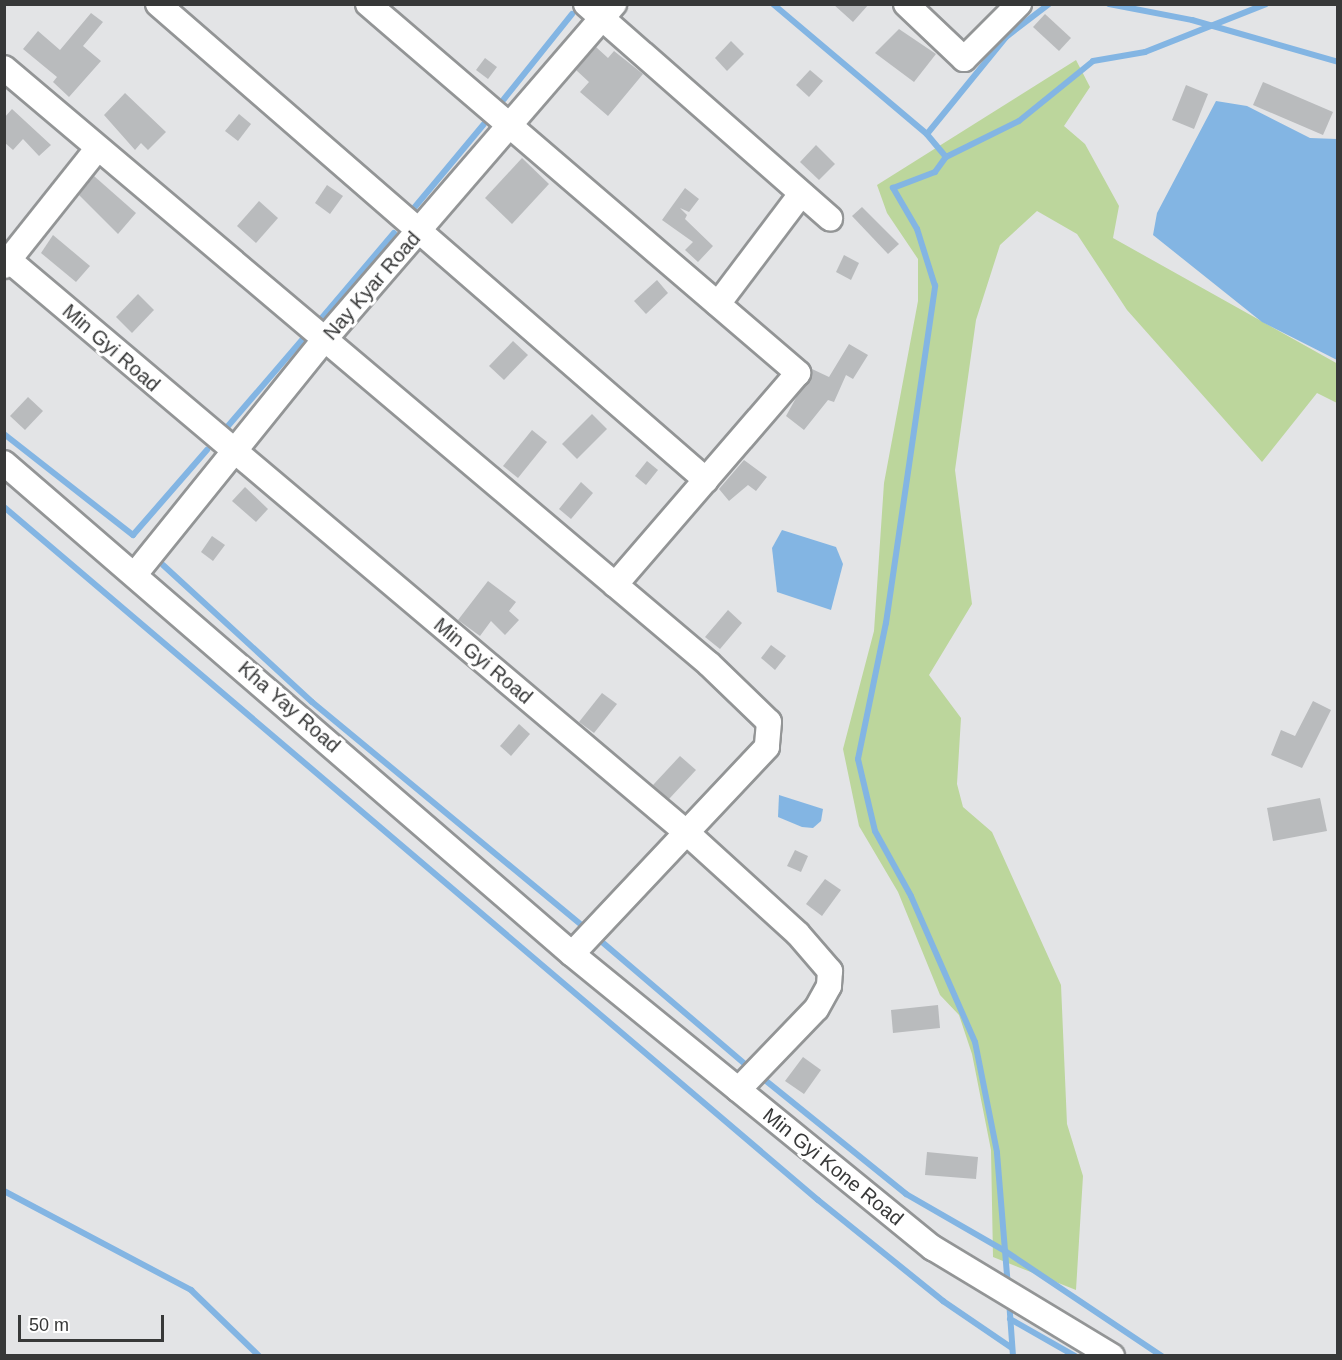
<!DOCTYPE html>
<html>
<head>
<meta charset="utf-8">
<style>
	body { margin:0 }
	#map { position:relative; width:1342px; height:1360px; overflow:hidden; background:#e3e4e6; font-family:Arial,sans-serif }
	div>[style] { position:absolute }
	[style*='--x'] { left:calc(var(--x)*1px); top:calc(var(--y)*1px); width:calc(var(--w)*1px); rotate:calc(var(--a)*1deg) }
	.green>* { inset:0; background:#bcd69c }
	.water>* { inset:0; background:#83b5e3 }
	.stream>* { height:6px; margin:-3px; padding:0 3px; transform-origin:3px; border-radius:3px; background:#83b5e3 }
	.building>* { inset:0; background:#b9bbbd }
	.roads { filter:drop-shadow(2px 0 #939596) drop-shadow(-2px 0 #939596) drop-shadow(0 2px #939596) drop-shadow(0 -2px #939596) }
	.minor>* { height:24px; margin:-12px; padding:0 12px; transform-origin:12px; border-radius:12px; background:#fff }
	span { translate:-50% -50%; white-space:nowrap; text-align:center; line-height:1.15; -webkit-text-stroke:6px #fff; paint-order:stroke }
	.street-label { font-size:20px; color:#373838 }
	.frame { position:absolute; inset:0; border:6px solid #373838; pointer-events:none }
	.scale { position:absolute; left:18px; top:1315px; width:146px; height:27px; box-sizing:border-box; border:3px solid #373838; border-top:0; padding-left:8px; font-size:18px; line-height:21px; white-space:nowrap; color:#373838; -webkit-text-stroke:4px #fff; paint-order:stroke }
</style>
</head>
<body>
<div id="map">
	<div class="green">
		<div style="clip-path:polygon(1076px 60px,1090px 87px,1064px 126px,1085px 144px,1119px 206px,1113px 238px,1338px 364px,1337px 403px,1317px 393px,1262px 462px,1127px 310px,1077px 234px,1037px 211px,1000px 245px,976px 320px,955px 470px,972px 604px,929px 675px,961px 718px,957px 784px,963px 807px,992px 832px,1061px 985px,1067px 1124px,1083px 1176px,1076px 1290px,993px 1257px,991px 1150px,972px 1054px,959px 1015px,940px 995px,898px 892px,859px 826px,843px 749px,874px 631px,884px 483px,918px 301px,918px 259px,887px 213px,877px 185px)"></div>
	</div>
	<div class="water">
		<div style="clip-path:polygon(1216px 101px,1247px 106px,1310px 138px,1337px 139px,1337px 360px,1262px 322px,1153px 235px,1157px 213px)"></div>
		<div style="clip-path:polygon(782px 530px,836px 547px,843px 564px,831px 610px,777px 592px,772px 548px)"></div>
		<div style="clip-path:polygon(779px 795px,823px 809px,821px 821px,813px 828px,802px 827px,778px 817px)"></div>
	</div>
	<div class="stream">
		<div style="--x:773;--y:4;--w:202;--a:40.2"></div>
		<div style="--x:1109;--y:4;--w:85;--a:10.9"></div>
		<div style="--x:1192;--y:20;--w:152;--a:16"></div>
		<div style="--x:504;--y:99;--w:109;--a:-51.3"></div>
		<div style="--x:946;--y:157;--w:81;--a:-26.3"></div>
		<div style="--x:1019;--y:121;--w:95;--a:-39"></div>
		<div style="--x:1093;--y:61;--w:53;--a:-9.8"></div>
		<div style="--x:1145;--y:52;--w:130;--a:-21.6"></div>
		<div style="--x:414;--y:208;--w:109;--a:-50.2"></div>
		<div style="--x:315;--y:326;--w:122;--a:-49.7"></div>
		<div style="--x:228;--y:426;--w:123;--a:-49.3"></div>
		<div style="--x:4;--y:434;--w:164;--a:38.1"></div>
		<div style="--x:133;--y:535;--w:113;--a:-49"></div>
		<div style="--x:4;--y:507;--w:1069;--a:40.41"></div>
		<div style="--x:818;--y:1200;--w:161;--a:38.9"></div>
		<div style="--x:943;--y:1301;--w:83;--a:34.3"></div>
		<div style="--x:163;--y:565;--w:202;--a:42.6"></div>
		<div style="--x:312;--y:702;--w:358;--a:39.6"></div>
		<div style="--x:595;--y:936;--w:206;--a:40.5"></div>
		<div style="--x:760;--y:1076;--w:188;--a:38.9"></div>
		<div style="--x:906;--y:1194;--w:114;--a:29.9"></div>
		<div style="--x:1005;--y:1251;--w:189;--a:33.8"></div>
		<div style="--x:4;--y:1191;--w:212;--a:27.9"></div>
		<div style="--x:191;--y:1290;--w:95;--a:44.1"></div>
		<div style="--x:1008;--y:1287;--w:135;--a:-94.7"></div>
		<div style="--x:997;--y:1152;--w:112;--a:-101.3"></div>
		<div style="--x:975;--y:1042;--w:159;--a:-113.7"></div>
		<div style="--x:911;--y:896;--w:74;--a:-119"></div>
		<div style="--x:875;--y:831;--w:74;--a:-103.3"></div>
		<div style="--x:858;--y:759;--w:139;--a:-78.4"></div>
		<div style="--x:886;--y:623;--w:341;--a:-81.7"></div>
		<div style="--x:935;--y:286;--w:60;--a:-107.5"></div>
		<div style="--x:917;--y:229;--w:48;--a:-120.3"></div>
		<div style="--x:893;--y:188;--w:45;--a:-20.9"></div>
		<div style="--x:935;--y:172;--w:19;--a:-54"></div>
		<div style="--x:946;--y:157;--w:30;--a:-130"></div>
		<div style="--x:927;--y:134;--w:125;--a:-50.8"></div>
		<div style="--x:1006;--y:37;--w:54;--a:-37.5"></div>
		<div style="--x:1009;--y:1300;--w:56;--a:85.9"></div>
		<div style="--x:1010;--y:1319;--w:75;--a:29.6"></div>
	</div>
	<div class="building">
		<div style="clip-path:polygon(833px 4px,869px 4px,853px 22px)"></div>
		<div style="clip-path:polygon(91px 13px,103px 22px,83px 46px,101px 61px,69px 97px,53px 82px,57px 77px,23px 49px,38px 31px,60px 50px)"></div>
		<div style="clip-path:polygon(1045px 14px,1071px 38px,1059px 51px,1033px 27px)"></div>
		<div style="clip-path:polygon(899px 29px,936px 54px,914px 82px,875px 53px)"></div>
		<div style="clip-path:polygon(731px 41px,744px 54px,727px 71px,715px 58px)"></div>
		<div style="clip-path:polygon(596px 47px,608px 58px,614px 51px,643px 74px,608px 116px,580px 92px,589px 82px,576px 70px)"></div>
		<div style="clip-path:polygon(485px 58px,497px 67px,488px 79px,476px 70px)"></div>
		<div style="clip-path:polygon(810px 70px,823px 81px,809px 97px,796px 85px)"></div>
		<div style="clip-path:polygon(1263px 82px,1333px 112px,1323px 135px,1253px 105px)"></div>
		<div style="clip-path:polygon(1186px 85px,1208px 94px,1194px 129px,1172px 120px)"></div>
		<div style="clip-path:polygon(125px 93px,166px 132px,148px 150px,141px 143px,135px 150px,104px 115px)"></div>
		<div style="clip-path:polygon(12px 109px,51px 145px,39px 156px,23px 139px,13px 150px,4px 142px,4px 118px)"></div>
		<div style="clip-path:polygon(239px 114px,251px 124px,238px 141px,225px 131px)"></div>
		<div style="clip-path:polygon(816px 145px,835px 164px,819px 180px,800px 162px)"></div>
		<div style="clip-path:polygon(522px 158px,549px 184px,512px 224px,485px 198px)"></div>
		<div style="clip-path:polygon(94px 176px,136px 213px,118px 234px,79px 195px)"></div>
		<div style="clip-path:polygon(327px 185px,343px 196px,330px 214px,315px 203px)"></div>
		<div style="clip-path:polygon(685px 188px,699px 199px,689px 212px,680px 208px,687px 215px,685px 219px,713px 246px,698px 262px,685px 250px,693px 242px,662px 220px)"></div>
		<div style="clip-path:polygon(259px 201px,278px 218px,256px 243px,237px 226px)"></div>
		<div style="clip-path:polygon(862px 207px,899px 244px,888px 254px,852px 216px)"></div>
		<div style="clip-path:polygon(53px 235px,90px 266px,76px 282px,41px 253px)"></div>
		<div style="clip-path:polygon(844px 255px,859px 263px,851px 280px,836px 272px)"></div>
		<div style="clip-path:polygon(657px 280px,668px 293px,646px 314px,634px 301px)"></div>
		<div style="clip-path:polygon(138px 294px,154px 310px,132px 333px,116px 317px)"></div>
		<div style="clip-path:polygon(513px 341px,528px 355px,504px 380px,489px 366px)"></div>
		<div style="clip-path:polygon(849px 344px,868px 355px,853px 379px,846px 375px,834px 402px,828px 400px,804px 430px,786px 416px,812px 369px,829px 377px)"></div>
		<div style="clip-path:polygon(28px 397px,43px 411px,25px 430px,10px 416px)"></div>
		<div style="clip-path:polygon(592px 414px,607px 429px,577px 459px,562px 444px)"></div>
		<div style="clip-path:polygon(532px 430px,547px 442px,518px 478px,503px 466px)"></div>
		<div style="clip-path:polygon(744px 460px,767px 477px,756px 491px,748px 485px,729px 501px,719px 489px)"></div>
		<div style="clip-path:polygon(647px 461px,658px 470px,646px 485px,635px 476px)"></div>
		<div style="clip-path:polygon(581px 482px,593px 493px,571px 519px,559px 509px)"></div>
		<div style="clip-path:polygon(245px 487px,268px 509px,256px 522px,232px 501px)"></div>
		<div style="clip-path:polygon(212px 536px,225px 545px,213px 561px,201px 552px)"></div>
		<div style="clip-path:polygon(488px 581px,516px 602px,509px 611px,519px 620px,505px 635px,491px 621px,480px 636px,458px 620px)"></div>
		<div style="clip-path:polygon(728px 610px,742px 623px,720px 649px,705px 637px)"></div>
		<div style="clip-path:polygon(771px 645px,786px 656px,775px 670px,761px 658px)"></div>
		<div style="clip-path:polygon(602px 693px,617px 704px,594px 733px,579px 722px)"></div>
		<div style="clip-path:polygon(1313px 701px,1331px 710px,1302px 768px,1271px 755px,1281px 730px,1295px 736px)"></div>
		<div style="clip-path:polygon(519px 724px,530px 734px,511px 756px,500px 746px)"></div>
		<div style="clip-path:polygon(680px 756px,696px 770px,669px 799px,653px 785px)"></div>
		<div style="clip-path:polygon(1320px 798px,1327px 831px,1273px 841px,1267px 808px)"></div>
		<div style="clip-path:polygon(795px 850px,808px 856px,801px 872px,787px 866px)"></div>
		<div style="clip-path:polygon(825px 879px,841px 890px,822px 916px,806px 904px)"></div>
		<div style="clip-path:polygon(938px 1005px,940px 1028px,893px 1033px,891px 1010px)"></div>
		<div style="clip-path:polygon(803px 1057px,821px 1070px,804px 1094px,785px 1081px)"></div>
		<div style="clip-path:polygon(927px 1152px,978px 1157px,976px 1179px,925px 1175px)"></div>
	</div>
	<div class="roads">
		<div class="minor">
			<div style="--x:158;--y:4;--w:726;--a:40.98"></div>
			<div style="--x:368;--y:4;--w:567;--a:40.63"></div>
			<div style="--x:798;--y:373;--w:280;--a:130.8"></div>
			<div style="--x:586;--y:4;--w:325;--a:41.3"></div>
			<div style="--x:906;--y:4;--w:80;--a:43.5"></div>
			<div style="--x:964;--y:59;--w:78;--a:-45"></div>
			<div style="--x:4;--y:68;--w:923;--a:40.21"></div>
			<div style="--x:709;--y:664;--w:83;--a:44"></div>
			<div style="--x:769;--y:722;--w:25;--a:95"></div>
			<div style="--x:767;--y:747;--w:284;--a:133.3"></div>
			<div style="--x:10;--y:261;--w:885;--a:40.19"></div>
			<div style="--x:686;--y:832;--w:151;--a:42.3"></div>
			<div style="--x:798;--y:934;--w:49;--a:49.1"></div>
			<div style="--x:830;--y:971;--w:15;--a:94"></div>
			<div style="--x:829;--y:986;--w:26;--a:119"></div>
			<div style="--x:816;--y:1009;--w:112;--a:133.9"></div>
			<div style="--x:4;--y:266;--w:149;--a:-51.5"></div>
			<div style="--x:718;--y:304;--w:138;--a:-53"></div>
			<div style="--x:4;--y:463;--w:751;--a:40.84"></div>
			<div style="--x:572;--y:954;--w:466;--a:39.2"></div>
			<div style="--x:933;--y:1248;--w:209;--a:31.1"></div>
			<div style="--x:136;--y:573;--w:299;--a:-51.1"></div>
			<div style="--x:324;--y:340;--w:444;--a:-49.2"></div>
		</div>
	</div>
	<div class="street-label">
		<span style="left:372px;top:286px;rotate:-49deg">Nay Kyar Road</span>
		<span style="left:111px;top:348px;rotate:41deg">Min Gyi Road</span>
		<span style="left:483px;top:661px;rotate:40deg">Min Gyi Road</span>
		<span style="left:289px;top:707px;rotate:41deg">Kha Yay Road</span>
		<span style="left:833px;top:1167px;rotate:39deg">Min Gyi Kone Road</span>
	</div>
	<div class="frame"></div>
	<div class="scale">50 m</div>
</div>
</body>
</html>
